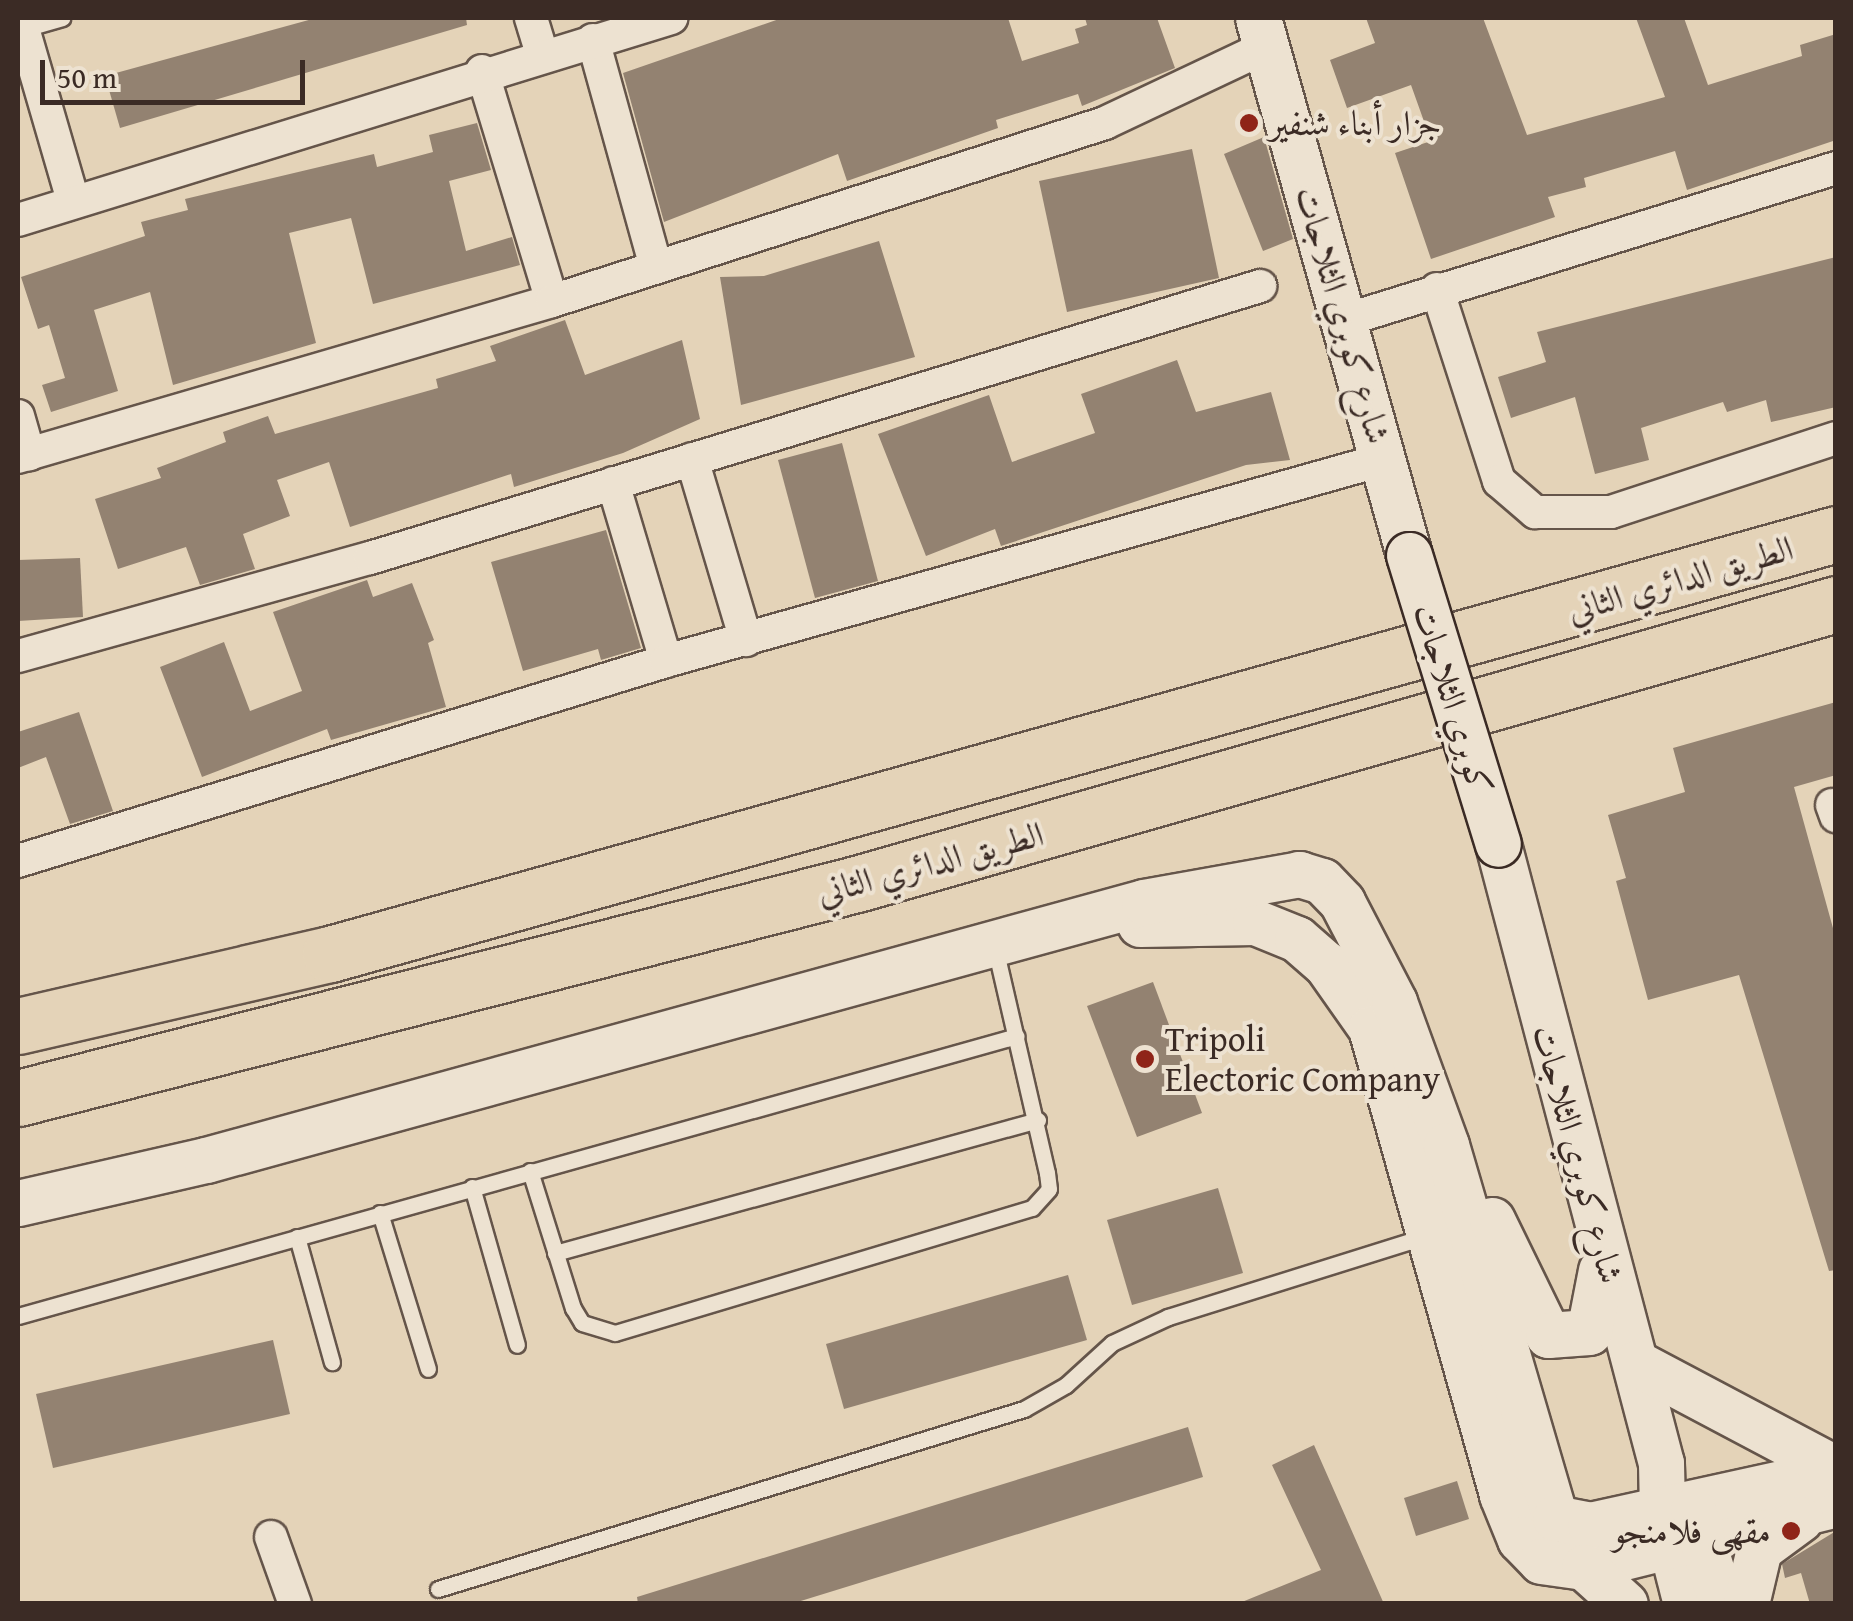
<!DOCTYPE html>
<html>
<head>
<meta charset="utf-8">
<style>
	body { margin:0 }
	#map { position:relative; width:1853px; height:1621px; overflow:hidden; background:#e4d3b8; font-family:"Gentium Book Plus",Amiri,serif }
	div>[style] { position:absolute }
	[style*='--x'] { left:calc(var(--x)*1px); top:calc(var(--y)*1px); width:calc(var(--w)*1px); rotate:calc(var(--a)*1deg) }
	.building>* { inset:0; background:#938271 }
	.roads { filter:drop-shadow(2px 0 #65554a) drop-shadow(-2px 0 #65554a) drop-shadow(0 2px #65554a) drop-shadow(0 -2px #65554a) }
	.lane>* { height:15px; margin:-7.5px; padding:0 7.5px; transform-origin:7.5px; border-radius:7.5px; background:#ede2d1 }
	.street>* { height:32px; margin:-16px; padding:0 16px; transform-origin:16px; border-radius:16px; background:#ede2d1 }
	.secondary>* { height:45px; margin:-22.5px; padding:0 22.5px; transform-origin:22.5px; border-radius:22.5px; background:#ede2d1 }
	.highway>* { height:55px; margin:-27.5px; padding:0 27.5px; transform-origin:27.5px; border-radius:27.5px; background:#e4d3b8 }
	.bridges { filter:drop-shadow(2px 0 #3b2b25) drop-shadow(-2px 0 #3b2b25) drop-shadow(0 2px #3b2b25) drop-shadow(0 -2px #3b2b25) }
	.secondary-bridge>* { height:45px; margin:-22.5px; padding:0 22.5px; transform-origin:22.5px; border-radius:22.5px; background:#ede2d1 }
	.dots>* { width:28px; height:28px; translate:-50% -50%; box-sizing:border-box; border:5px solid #ede2d1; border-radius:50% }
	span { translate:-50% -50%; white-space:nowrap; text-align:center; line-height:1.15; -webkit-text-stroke:8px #ede2d1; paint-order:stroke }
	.poi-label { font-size:35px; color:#3b2b25 }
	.left { translate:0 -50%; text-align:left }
	.right { translate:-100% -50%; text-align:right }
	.street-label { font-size:35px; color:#3b2b25 }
	.frame { position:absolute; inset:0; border:20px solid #3b2b25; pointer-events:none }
	.scale { position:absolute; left:40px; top:60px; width:265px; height:45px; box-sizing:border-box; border:5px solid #3b2b25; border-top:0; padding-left:12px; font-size:30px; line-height:35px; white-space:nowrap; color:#3b2b25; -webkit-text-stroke:8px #ede2d1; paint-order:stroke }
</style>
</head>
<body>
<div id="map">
	<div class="building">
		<div style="clip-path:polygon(316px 18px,466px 18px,467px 25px,120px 128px,105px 76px)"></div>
		<div style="clip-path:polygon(782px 18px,1008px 18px,1022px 61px,1079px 43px,1075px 29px,1087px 25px,1085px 18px,1157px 18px,1175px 68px,1082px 106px,1078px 94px,996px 120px,998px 128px,847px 181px,838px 154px,664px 222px,623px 73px)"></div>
		<div style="clip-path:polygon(1366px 18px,1483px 18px,1527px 135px,1665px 97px,1636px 18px,1684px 18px,1708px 85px,1802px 56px,1800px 45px,1836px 34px,1836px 140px,1687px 190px,1675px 151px,1584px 178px,1586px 187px,1548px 197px,1555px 217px,1431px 259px,1395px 153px,1431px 141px,1411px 85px,1347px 108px,1330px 60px,1375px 43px)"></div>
		<div style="clip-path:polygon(477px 123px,491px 170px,449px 181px,466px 251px,512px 237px,520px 265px,373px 304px,351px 218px,289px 233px,316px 343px,173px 385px,150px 292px,94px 310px,118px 391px,51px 412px,42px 385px,65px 378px,49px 325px,38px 329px,21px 277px,145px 236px,141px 222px,188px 210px,185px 199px,374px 154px,377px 167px,433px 152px,429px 135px)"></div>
		<div style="clip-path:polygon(1264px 137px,1293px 239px,1263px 251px,1224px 154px)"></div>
		<div style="clip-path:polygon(1192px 149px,1219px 278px,1067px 312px,1039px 181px)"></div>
		<div style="clip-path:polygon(879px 241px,915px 357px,741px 405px,720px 277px,764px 276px)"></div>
		<div style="clip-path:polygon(1836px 257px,1836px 407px,1771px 422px,1766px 400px,1727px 412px,1723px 402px,1641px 428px,1649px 460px,1595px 474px,1575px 397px,1511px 418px,1498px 377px,1546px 362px,1537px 332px)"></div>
		<div style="clip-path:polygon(565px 320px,585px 375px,682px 340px,700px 419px,623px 453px,514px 487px,511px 474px,350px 527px,329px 462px,277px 480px,290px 516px,243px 534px,255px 569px,200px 585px,186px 547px,118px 569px,95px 499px,161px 478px,157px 468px,226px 442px,223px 432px,268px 416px,275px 434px,438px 388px,436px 379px,496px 361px,490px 346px)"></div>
		<div style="clip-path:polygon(1177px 360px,1196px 412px,1271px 392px,1290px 460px,1246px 465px,1001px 546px,995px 529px,926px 556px,878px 434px,989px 395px,1012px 462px,1095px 433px,1081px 394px)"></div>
		<div style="clip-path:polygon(842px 443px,878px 581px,815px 598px,778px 460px)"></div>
		<div style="clip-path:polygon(606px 530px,641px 648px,601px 660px,598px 649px,523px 671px,491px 562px)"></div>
		<div style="clip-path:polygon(80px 558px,83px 617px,18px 621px,18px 560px)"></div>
		<div style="clip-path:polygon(367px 580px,373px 597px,412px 583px,434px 640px,428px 643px,446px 707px,331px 740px,327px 729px,202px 777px,160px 667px,224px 642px,250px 711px,302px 691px,273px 612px)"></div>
		<div style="clip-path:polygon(1836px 702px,1836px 775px,1794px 787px,1836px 939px,1836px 1270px,1829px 1271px,1739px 975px,1648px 1000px,1616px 881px,1626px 878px,1608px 815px,1685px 792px,1673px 748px)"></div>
		<div style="clip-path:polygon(79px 712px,113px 811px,70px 824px,46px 757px,18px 768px,18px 732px)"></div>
		<div style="clip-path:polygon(1153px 982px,1202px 1113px,1137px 1137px,1087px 1006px)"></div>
		<div style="clip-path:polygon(1218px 1188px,1243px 1273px,1132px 1305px,1107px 1220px)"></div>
		<div style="clip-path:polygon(1068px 1275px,1087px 1340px,844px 1409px,826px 1344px)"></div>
		<div style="clip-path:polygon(273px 1340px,290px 1414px,53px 1468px,36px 1394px)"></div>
		<div style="clip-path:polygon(1188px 1427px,1203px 1477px,791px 1604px,638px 1604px,637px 1597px)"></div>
		<div style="clip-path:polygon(1314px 1445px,1384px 1604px,1237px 1604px,1321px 1570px,1272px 1465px)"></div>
		<div style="clip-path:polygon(1457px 1481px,1469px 1519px,1416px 1536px,1404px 1498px)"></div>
		<div style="clip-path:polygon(1836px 1531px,1836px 1604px,1810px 1604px,1801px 1573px,1785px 1578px,1782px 1564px)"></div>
	</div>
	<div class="roads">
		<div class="lane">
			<div style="--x:24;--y:29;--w:40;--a:-16"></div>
			<div style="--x:530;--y:1171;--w:144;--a:72.6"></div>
			<div style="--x:573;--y:1308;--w:17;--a:59"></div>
			<div style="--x:582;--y:1323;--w:34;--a:17"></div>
			<div style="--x:615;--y:1333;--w:435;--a:-16.7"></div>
			<div style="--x:1032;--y:1208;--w:25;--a:-48"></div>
			<div style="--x:1049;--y:1189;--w:16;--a:-97"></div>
			<div style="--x:1047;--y:1173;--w:231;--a:-103"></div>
			<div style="--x:472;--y:1187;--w:164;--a:74.1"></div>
			<div style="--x:380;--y:1213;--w:163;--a:72.9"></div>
			<div style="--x:297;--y:1237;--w:130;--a:74.4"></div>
			<div style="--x:555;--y:1253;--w:501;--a:-15.4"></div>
			<div style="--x:18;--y:1316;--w:1037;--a:-15.66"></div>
			<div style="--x:438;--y:1589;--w:613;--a:-17.08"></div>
			<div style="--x:1024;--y:1409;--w:48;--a:-29.7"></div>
			<div style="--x:1066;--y:1385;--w:62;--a:-42.4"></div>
			<div style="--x:1112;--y:1343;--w:62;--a:-24.9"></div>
			<div style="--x:1168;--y:1317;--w:270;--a:-17.4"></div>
		</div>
		<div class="street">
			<div style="--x:20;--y:18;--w:191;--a:73.8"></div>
			<div style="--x:531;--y:18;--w:39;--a:73"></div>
			<div style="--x:593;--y:40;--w:236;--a:74.5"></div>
			<div style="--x:482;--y:71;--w:240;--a:73.1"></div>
			<div style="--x:18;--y:220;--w:684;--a:-17.19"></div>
			<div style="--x:1437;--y:289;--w:202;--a:72.1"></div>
			<div style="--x:1499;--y:481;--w:48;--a:40.7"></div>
			<div style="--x:1535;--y:512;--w:76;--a:0"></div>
			<div style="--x:1611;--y:512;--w:237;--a:-18.2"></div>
			<div style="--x:1342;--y:321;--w:517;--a:-17.21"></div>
			<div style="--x:18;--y:416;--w:40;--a:74"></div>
			<div style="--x:18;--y:457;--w:556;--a:-16.28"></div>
			<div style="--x:552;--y:301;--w:581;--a:-17.84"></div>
			<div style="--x:1105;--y:123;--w:180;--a:-25.3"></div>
			<div style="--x:692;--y:459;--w:189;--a:73.4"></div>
			<div style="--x:613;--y:483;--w:186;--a:73.4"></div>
			<div style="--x:18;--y:656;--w:365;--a:-15.6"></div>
			<div style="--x:370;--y:558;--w:931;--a:-16.99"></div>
			<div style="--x:1832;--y:805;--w:12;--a:70"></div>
			<div style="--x:18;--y:861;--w:678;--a:-17.15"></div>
			<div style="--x:666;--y:661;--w:747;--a:-15.69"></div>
			<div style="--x:271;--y:1537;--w:71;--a:70.3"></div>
		</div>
		<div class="secondary">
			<div style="--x:1258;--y:18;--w:558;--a:74.29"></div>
			<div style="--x:1498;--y:844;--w:640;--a:75.25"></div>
			<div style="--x:1661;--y:1463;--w:47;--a:88.8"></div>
			<div style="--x:1662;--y:1510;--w:97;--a:75.7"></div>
			<div style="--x:1140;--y:924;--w:115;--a:-1"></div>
			<div style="--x:1255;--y:922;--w:45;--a:22"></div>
			<div style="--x:1297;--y:939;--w:38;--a:41"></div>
			<div style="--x:1326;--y:964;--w:78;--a:54.9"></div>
			<div style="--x:1371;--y:1028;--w:485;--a:74.3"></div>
			<div style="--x:1502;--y:1495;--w:48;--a:67.8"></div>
			<div style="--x:1520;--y:1539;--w:30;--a:46"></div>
			<div style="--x:1541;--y:1561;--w:43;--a:7.9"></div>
			<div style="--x:1584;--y:1567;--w:260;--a:-14"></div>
			<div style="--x:18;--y:1203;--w:193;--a:-12.9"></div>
			<div style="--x:206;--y:1160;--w:973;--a:-15.38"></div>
			<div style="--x:1144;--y:902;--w:158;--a:-10.2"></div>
			<div style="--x:1299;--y:874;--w:24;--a:17"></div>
			<div style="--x:1322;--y:881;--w:29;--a:46"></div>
			<div style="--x:1342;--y:902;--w:113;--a:62.5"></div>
			<div style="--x:1394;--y:1002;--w:152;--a:70"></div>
			<div style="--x:1446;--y:1145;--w:389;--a:73.7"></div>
			<div style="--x:1555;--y:1518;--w:36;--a:11"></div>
			<div style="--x:1590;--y:1525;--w:252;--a:-12.4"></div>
			<div style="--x:1492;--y:1220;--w:128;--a:64"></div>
			<div style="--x:1548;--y:1335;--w:41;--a:-4.2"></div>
			<div style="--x:1589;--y:1332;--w:63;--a:-79"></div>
			<div style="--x:1636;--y:1363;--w:226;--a:27.9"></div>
			<div style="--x:1693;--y:1510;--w:98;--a:72.9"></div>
			<div style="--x:1584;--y:1567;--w:55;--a:42.1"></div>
			<div style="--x:1746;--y:1604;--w:57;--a:-76.7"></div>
			<div style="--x:1759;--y:1549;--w:51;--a:-36.2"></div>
		</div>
		<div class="highway">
			<div style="--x:18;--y:1026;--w:320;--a:-13"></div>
			<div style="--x:330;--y:954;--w:1563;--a:-15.58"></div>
			<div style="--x:18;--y:1098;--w:869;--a:-14.32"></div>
			<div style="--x:860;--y:883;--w:1015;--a:-15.95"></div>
		</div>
	</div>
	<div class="bridges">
		<div class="secondary-bridge">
			<div style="--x:1409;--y:555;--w:302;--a:72.9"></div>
		</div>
	</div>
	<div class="dots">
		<div style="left:1249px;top:123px;background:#8f2418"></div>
		<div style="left:1145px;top:1059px;background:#8f2418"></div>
		<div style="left:1791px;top:1531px;background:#8f2418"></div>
	</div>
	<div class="poi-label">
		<span class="left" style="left:1269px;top:123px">جزار أبناء شنفير</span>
		<span class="left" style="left:1165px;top:1059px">Tripoli<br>Electoric Company</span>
		<span class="right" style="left:1771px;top:1531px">مقهى فلامنجو</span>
	</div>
	<div class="street-label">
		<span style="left:1343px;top:315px;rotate:74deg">شارع كوبري الثلاجات</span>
		<span style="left:1680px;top:579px;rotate:-16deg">الطريق الدائري الثاني</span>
		<span style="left:1453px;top:699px;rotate:73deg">كوبري الثلاجات</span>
		<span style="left:930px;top:863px;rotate:-15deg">الطريق الدائري الثاني</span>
		<span style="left:1578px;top:1154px;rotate:75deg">شارع كوبري الثلاجات</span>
	</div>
	<div class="frame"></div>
	<div class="scale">50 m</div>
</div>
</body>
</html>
